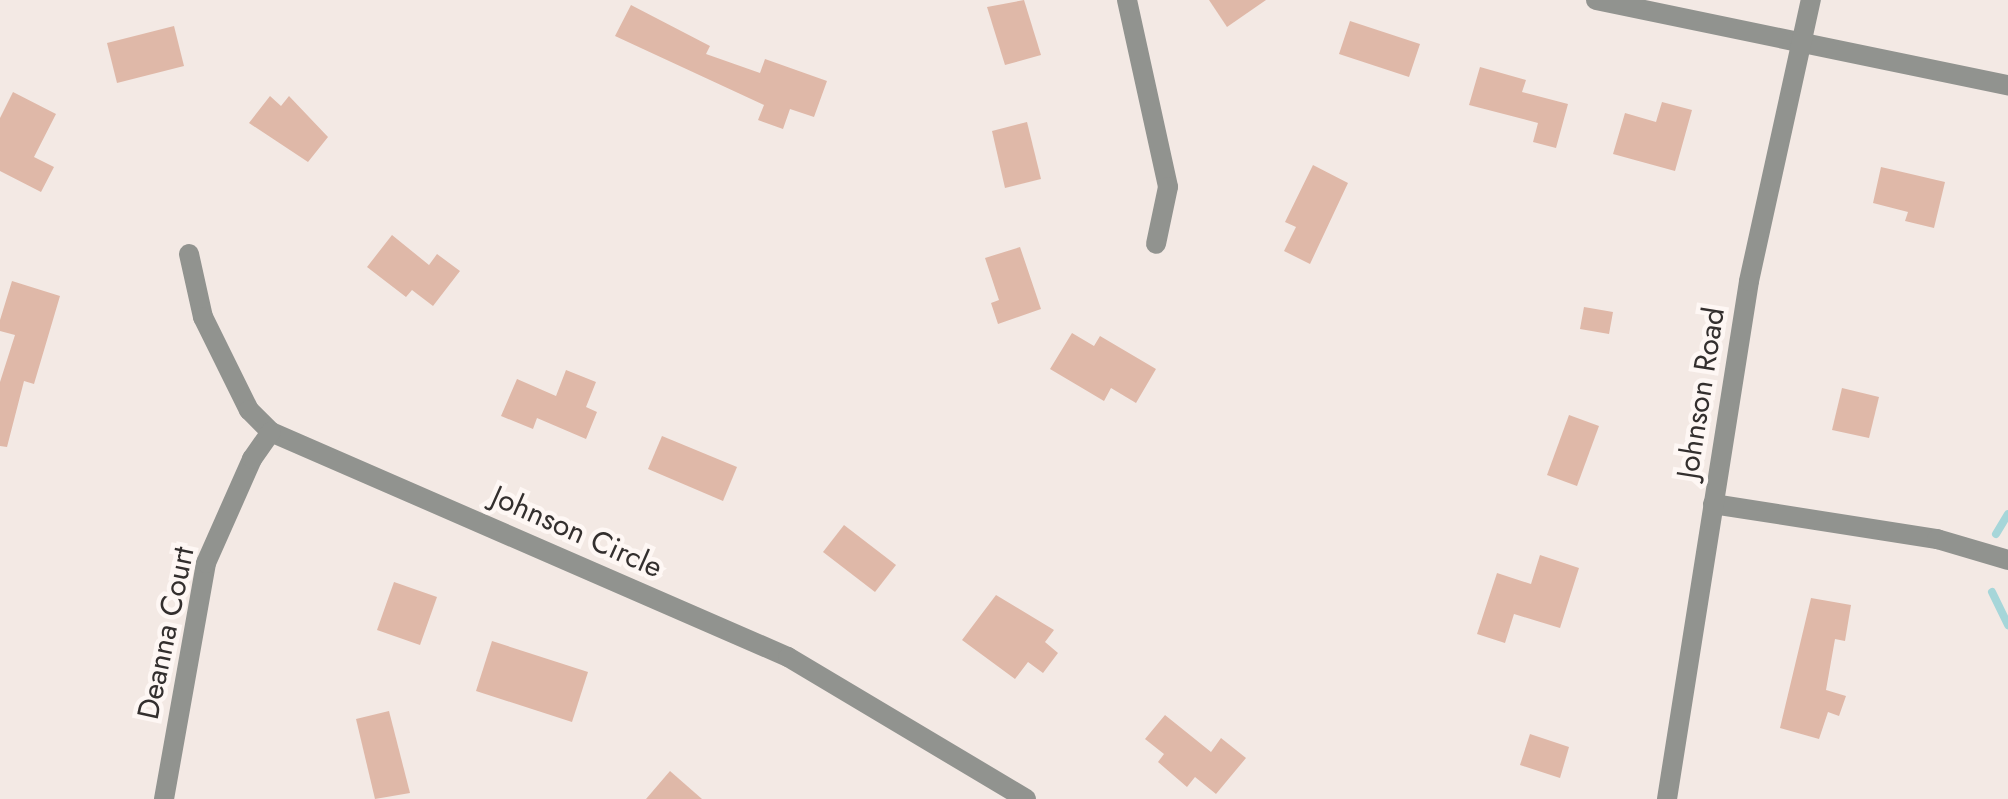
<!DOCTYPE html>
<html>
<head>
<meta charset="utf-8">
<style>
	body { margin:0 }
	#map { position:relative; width:2008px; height:799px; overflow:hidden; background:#f3e9e4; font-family:Jost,sans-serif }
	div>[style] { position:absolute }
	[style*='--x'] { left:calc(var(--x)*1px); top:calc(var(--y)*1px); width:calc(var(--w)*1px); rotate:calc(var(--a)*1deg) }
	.stream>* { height:8px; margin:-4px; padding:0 4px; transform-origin:4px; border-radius:4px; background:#a6d6d9 }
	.building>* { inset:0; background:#dfb8a8 }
	.minor>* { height:20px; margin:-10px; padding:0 10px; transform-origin:10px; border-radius:10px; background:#91938f }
	.tertiary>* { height:20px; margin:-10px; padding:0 10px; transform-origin:10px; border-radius:10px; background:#91938f }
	span { translate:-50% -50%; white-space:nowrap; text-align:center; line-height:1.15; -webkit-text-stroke:9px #fef7f4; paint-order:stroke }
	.street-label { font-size:30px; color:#332f2e }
</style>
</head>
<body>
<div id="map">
	<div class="stream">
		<div style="--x:1996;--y:534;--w:23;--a:-59"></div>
		<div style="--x:1992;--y:592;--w:37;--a:64"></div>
	</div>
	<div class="building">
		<div style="clip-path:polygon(1024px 0,1041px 55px,1005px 65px,987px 7px)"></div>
		<div style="clip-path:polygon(1209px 0,1266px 0,1227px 27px)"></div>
		<div style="clip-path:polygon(631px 5px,710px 46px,706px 54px,760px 73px,765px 59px,827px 81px,814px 117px,790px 109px,783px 129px,758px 120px,764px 105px,615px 36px)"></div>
		<div style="clip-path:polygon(1350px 21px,1420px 44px,1409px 77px,1339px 54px)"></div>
		<div style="clip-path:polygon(174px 26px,184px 66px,117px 83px,107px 43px)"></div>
		<div style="clip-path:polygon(1480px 67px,1526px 80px,1522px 92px,1568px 104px,1556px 148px,1533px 142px,1538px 123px,1469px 105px)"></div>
		<div style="clip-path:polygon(13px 92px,56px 114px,34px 157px,54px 167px,41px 192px,0 171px,0 118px)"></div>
		<div style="clip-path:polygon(270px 96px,281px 106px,289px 96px,328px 137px,308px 162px,249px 123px)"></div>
		<div style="clip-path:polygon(1662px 102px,1692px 110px,1675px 171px,1613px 154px,1625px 113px,1656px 122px)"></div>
		<div style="clip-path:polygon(1027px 122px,1041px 179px,1005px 188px,992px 131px)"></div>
		<div style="clip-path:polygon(1313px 165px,1348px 183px,1310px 264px,1284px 251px,1296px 227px,1285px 222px)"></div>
		<div style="clip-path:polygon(1881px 167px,1945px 182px,1934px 228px,1905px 221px,1908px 212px,1873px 203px)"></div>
		<div style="clip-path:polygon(392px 235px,429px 265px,437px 254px,460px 271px,433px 306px,412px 290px,406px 297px,367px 267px)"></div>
		<div style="clip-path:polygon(1020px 247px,1041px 309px,998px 324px,991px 303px,999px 300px,985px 258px)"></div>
		<div style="clip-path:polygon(12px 281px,60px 296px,34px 384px,24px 381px,7px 447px,0 446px,0 382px,15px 335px,0 331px,0 320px)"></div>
		<div style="clip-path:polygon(1584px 307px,1613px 312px,1609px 334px,1580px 329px)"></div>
		<div style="clip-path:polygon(1072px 333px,1094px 346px,1100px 336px,1156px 369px,1136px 403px,1111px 388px,1104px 401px,1050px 369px)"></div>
		<div style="clip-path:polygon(566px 370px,596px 382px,586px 407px,597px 412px,586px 439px,537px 418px,533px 429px,501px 416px,517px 379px,556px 396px)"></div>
		<div style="clip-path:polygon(1842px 388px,1879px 397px,1869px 438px,1832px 430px)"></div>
		<div style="clip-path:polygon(1569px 415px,1599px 426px,1577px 486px,1547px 475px)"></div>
		<div style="clip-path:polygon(662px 436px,737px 467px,723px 501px,648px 469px)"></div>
		<div style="clip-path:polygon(844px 525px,896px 565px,875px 592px,823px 552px)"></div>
		<div style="clip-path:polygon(1540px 555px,1579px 568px,1560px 628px,1514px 614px,1505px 643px,1477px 634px,1497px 573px,1531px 584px)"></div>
		<div style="clip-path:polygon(394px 582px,437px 597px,420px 645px,377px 630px)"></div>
		<div style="clip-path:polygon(996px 595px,1054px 630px,1045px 642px,1058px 653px,1043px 673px,1028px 662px,1015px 679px,962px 640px)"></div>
		<div style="clip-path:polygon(1811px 598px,1851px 605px,1845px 641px,1835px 639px,1826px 690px,1846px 696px,1839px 716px,1828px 712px,1819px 739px,1780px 728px)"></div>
		<div style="clip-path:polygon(492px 641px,588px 672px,572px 722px,476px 691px)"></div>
		<div style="clip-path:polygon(389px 711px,410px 793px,375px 799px,356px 719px)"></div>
		<div style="clip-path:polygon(1165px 715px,1211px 752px,1221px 738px,1246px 758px,1216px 794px,1195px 777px,1187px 787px,1158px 762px,1164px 754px,1145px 739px)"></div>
		<div style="clip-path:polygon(1530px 734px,1569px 747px,1560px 778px,1520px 765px)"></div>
		<div style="clip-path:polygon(670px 771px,702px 799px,646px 799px)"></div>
	</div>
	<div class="minor">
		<div style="--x:1127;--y:0;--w:191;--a:77.6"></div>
		<div style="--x:1168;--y:187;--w:58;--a:101.9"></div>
		<div style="--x:1596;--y:0;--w:421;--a:11.7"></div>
		<div style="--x:189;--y:254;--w:65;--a:77.5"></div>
		<div style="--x:203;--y:317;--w:104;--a:63.7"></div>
		<div style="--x:249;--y:410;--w:31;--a:45"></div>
		<div style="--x:271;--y:432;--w:564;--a:23.52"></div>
		<div style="--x:788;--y:657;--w:277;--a:30.8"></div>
		<div style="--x:1713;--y:504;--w:227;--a:8.9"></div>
		<div style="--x:1937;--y:539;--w:74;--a:16.5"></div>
		<div style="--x:164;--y:799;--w:240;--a:-79.9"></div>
		<div style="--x:206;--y:563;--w:114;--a:-66.1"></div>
		<div style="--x:252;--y:459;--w:33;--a:-55"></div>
	</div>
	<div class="tertiary">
		<div style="--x:1667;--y:799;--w:524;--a:-81"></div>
		<div style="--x:1749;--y:281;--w:288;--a:-77.6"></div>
	</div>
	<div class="street-label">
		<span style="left:1701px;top:393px;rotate:-81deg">Johnson Road</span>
		<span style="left:577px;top:532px;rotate:24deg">Johnson Circle</span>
		<span style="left:166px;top:633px;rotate:-78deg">Deanna Court</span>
	</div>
</div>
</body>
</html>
